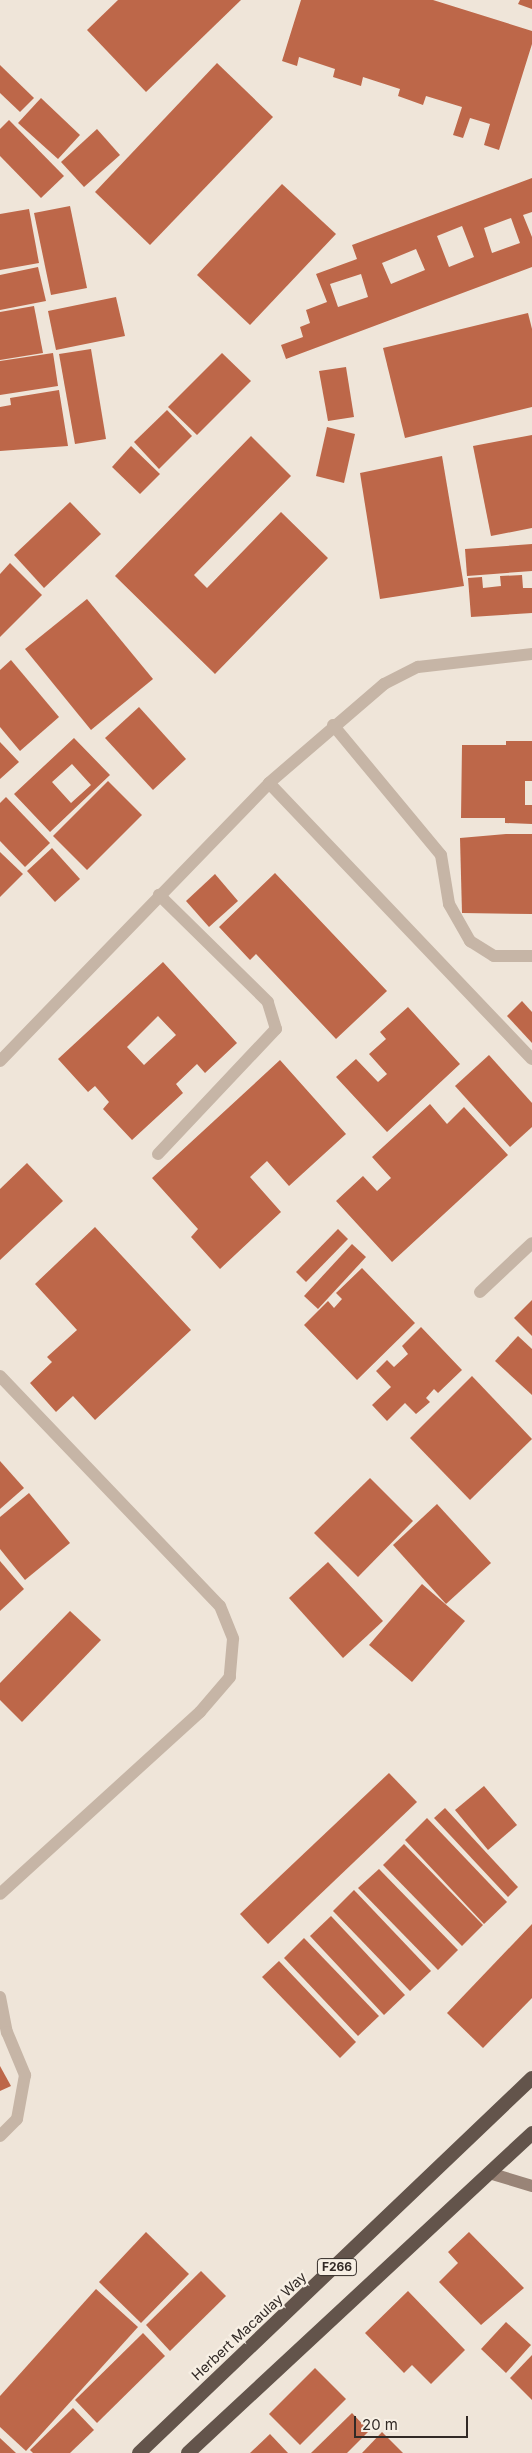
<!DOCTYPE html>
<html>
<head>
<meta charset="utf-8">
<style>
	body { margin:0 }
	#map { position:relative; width:532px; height:2453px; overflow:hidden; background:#efe5d9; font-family:Inter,sans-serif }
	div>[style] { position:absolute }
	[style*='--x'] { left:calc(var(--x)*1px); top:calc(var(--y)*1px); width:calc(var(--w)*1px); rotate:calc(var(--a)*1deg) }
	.building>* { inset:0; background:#bd6749 }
	.service>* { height:12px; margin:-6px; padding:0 6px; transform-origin:6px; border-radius:6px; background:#c6b5a6 }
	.minor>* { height:12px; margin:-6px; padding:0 6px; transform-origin:6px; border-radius:6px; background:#c6b5a6 }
	.secondary>* { height:12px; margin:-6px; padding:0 6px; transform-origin:6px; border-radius:6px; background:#998477 }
	.trunk>* { height:14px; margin:-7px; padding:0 7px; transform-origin:7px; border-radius:7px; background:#63544b }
	span { translate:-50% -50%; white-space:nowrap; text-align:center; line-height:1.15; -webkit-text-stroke:4.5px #f7efe4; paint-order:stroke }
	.shield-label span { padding:1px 4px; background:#f7efe4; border:1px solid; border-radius:4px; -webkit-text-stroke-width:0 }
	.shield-label { font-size:12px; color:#322a26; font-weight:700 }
	.street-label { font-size:14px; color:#322a26 }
	.scale { position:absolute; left:354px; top:2416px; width:114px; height:22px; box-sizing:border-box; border:2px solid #322a26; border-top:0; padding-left:6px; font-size:15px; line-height:18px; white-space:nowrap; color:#322a26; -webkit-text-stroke:4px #f7efe4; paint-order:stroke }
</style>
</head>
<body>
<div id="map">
	<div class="building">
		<div style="clip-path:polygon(118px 0,241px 0,146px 92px,87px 30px)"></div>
		<div style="clip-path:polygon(301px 0,433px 0,532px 31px,532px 44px,499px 150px,484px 145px,490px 124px,470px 118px,463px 138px,453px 135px,462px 107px,426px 96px,423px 105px,398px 96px,400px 89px,363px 77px,361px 86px,333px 77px,335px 69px,299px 57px,297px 66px,282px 61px)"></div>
		<div style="clip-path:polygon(520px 0,532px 0,532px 9px,518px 4px)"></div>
		<div style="clip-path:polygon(217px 63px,273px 117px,150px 245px,95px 192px)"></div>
		<div style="clip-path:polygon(0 65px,34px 98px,20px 112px,0 93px)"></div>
		<div style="clip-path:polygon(41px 98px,80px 135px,58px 159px,18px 123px)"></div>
		<div style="clip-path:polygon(9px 120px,64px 176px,41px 198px,0 156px,0 129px)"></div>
		<div style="clip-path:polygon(97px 129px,120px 155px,84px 187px,61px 162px)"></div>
		<div style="clip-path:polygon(evenodd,532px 178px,532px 212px,523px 215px,532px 237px,532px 267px,286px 359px,281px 345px,303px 337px,300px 327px,310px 323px,306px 310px,327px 302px,316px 274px,357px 259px,352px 245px,532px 178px,511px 218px,520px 243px,492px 253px,484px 228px,511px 218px,532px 178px,462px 226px,474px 257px,449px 267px,437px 236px,462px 226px,532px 178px,416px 249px,425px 270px,391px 284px,382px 263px,416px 249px,532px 178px,361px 274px,368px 297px,338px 307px,330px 284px,361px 274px)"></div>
		<div style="clip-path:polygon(282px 184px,336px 234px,250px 325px,197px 275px)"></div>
		<div style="clip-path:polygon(70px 206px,87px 288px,51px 295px,34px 213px)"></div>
		<div style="clip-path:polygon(29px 209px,39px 263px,0 270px,0 214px)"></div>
		<div style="clip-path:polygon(38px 267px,46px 301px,0 310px,0 275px)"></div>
		<div style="clip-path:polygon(116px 297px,125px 336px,56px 350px,48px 311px)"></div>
		<div style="clip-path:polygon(34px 306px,43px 353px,0 360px,0 312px)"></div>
		<div style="clip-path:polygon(528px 313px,532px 329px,532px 407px,405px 438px,383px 348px)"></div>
		<div style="clip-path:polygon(91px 349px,106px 439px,75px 444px,59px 354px)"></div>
		<div style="clip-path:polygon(53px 353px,58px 386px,0 395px,0 361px)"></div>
		<div style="clip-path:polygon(222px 353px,251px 381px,197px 435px,168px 407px)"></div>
		<div style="clip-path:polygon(346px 367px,354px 417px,328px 421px,319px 371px)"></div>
		<div style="clip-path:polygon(59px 390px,68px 446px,0 451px,0 407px,11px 405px,10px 398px)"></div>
		<div style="clip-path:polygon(167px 410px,192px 436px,159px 469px,134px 442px)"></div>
		<div style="clip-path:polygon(327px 427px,355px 434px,344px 483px,316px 476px)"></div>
		<div style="clip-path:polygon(532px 435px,532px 528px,491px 536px,473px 446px)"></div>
		<div style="clip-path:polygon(251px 436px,291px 476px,194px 575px,207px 588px,281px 512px,328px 558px,215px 674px,115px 576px)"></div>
		<div style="clip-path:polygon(131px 446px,160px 474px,140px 494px,112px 467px)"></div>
		<div style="clip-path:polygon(442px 456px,464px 586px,380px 599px,360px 473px)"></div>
		<div style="clip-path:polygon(70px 502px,101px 534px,44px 588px,14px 555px)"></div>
		<div style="clip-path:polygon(532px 544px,532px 571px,467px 576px,465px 549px)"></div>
		<div style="clip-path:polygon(10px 563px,42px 595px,0 637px,0 574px)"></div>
		<div style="clip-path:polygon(522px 575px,523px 588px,532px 588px,532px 613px,471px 617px,468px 578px,482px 577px,483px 588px,501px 586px,500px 576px)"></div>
		<div style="clip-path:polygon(87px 599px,153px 679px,91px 730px,25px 649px)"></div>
		<div style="clip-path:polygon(11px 660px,59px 717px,20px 751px,0 727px,0 670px)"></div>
		<div style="clip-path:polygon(139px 707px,186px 759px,153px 790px,105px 738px)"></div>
		<div style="clip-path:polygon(evenodd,74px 738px,110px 775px,50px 832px,14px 794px,74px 738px,72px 764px,91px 785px,71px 803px,52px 782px,72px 764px)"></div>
		<div style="clip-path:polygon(506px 741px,532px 741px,532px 781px,525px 781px,525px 805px,532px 805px,532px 824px,505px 823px,505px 818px,461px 818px,462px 745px,506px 745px)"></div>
		<div style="clip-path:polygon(0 742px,19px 762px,0 779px)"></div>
		<div style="clip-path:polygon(108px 781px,142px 815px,87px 870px,53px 836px)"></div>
		<div style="clip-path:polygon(6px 797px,50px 843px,25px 867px,0 841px,0 803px)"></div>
		<div style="clip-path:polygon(506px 834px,532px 834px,532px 914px,462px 913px,460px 838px)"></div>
		<div style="clip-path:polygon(52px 848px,80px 879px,55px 902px,27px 871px)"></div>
		<div style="clip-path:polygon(0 852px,23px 874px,0 897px)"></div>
		<div style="clip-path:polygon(275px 873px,387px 991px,336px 1039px,256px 954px,250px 960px,219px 927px)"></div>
		<div style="clip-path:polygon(215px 874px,238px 901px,209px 927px,186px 901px)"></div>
		<div style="clip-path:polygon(evenodd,163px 962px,237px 1043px,205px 1073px,197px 1064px,176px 1084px,183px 1093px,132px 1140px,103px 1109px,109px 1102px,95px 1086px,88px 1092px,58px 1059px,163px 962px,158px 1016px,176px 1035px,144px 1065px,127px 1047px,158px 1016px)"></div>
		<div style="clip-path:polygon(522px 1001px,532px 1012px,532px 1043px,507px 1016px)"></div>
		<div style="clip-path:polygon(408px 1007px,460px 1064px,387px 1132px,336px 1077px,356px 1059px,378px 1082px,387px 1074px,369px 1054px,386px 1039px,380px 1032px)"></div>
		<div style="clip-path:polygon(489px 1055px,532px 1103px,532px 1127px,510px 1147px,455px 1086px)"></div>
		<div style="clip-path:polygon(280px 1060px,346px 1134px,289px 1186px,267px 1161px,250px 1177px,281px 1212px,220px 1269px,191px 1237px,198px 1229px,152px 1178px)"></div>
		<div style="clip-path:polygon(430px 1104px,447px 1124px,464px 1107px,508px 1155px,392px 1262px,336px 1201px,363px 1176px,377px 1191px,391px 1178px,372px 1157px)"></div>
		<div style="clip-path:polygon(27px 1163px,63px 1201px,0 1260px,0 1189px)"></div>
		<div style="clip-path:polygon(95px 1227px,191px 1330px,95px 1420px,73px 1396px,56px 1412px,30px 1383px,52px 1362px,47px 1357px,77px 1330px,35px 1284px)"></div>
		<div style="clip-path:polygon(338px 1229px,348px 1239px,306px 1282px,296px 1272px)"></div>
		<div style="clip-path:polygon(352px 1244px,366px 1257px,318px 1309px,304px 1296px)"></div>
		<div style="clip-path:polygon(362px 1268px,415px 1323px,357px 1380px,304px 1325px,328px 1301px,334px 1308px,342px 1299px,336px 1293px)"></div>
		<div style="clip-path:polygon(532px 1300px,532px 1336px,514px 1318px)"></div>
		<div style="clip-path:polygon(421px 1327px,462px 1370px,438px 1393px,434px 1389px,426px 1398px,430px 1402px,416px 1414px,405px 1403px,387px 1421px,372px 1405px,391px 1387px,376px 1371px,387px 1360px,394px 1367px,408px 1354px,402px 1346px)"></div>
		<div style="clip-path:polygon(518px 1336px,532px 1349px,532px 1395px,495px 1361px)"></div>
		<div style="clip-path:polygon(472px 1376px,532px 1439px,470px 1500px,410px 1438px)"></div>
		<div style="clip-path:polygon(0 1461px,24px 1488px,0 1509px)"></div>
		<div style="clip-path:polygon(370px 1478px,413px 1521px,358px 1577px,314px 1533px)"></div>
		<div style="clip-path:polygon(29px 1493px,70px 1543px,25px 1580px,0 1549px,0 1517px)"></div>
		<div style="clip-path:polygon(437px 1504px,491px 1563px,446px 1604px,393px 1545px)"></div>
		<div style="clip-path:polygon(0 1561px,24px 1589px,0 1611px)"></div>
		<div style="clip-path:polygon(328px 1562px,383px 1621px,343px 1658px,289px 1598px)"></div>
		<div style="clip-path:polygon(422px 1584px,465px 1621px,412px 1682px,369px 1645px)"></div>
		<div style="clip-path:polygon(70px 1611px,101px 1640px,22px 1722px,0 1700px,0 1683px)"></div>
		<div style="clip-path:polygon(389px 1773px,417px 1802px,268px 1944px,240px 1914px)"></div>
		<div style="clip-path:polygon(484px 1786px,517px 1825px,488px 1850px,455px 1810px)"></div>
		<div style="clip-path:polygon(445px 1808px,518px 1887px,508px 1897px,434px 1818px)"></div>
		<div style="clip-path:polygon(427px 1818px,507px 1902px,484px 1924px,405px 1840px)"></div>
		<div style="clip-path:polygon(404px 1844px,483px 1925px,462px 1946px,383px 1865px)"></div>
		<div style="clip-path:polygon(379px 1869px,458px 1950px,438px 1970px,358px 1888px)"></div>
		<div style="clip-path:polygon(354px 1890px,431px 1971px,410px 1991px,333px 1911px)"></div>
		<div style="clip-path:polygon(331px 1916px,405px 1995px,384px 2015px,310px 1936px)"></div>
		<div style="clip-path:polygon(532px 1924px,532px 1998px,483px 2048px,447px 2013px)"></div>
		<div style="clip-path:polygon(304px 1938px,379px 2016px,358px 2036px,284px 1958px)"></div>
		<div style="clip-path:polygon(279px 1961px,356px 2042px,340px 2058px,262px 1977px)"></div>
		<div style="clip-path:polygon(0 2066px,11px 2086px,0 2091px)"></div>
		<div style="clip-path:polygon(146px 2232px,189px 2274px,141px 2323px,99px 2282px)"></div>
		<div style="clip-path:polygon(469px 2232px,524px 2288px,481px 2325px,439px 2282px,458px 2263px,448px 2252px)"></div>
		<div style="clip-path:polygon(201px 2271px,226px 2296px,170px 2351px,146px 2325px)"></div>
		<div style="clip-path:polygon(96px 2289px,138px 2327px,26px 2451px,0 2427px,0 2396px)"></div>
		<div style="clip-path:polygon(408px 2291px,465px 2350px,431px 2384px,412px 2365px,404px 2373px,365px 2333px)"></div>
		<div style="clip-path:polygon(506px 2322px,531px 2345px,506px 2373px,481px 2349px)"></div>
		<div style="clip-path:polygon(143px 2333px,165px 2356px,97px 2423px,75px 2400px)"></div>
		<div style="clip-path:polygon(532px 2355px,532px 2400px,510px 2378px)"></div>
		<div style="clip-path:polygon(315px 2368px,346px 2399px,300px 2445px,269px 2414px)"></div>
		<div style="clip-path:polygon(73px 2408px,94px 2430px,70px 2453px,33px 2453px,30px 2450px)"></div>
		<div style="clip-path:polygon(352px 2413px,369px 2431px,347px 2453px,311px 2453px)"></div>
		<div style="clip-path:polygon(382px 2432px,403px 2453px,362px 2453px)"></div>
		<div style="clip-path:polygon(270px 2434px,288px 2453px,250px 2453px)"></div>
		<div style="clip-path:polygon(0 2438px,16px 2453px,0 2453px)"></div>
	</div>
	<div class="service">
		<div style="--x:158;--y:1154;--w:172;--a:-46.7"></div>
		<div style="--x:276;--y:1029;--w:28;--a:-107"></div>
		<div style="--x:268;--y:1002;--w:153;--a:-135.5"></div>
		<div style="--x:0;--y:1376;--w:318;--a:46.3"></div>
		<div style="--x:220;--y:1606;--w:35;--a:68"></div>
		<div style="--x:233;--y:1639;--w:38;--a:95"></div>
		<div style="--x:230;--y:1677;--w:46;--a:130.6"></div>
		<div style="--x:200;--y:1712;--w:270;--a:137.7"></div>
	</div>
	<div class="minor">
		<div style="--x:333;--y:725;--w:169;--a:50.3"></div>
		<div style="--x:441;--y:855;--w:50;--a:80.7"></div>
		<div style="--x:449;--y:904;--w:43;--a:60.4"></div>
		<div style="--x:470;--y:941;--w:28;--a:32"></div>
		<div style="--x:494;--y:956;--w:38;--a:0"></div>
		<div style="--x:269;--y:783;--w:381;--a:46.4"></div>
		<div style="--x:0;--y:1061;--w:387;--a:-45.9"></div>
		<div style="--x:269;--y:783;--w:152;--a:-40.7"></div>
		<div style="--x:384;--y:684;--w:38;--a:-27"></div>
		<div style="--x:418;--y:667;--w:115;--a:-6.5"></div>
		<div style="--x:480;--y:1292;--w:71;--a:-43.3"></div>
		<div style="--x:0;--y:1997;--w:36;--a:79"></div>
		<div style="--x:7;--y:2032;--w:47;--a:67.3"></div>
		<div style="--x:25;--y:2075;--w:45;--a:100.3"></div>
		<div style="--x:17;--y:2119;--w:24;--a:135"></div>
	</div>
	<div class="secondary">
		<div style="--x:489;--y:2173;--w:45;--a:16.8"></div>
	</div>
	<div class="trunk">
		<div style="--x:139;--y:2453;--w:543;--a:-43.66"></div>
		<div style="--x:188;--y:2453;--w:470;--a:-42.9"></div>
	</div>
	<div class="shield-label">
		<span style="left:337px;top:2267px">F266</span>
	</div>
	<div class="street-label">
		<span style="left:249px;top:2326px;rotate:-43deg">Herbert Macaulay Way</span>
	</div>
	<div class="scale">20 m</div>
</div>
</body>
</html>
